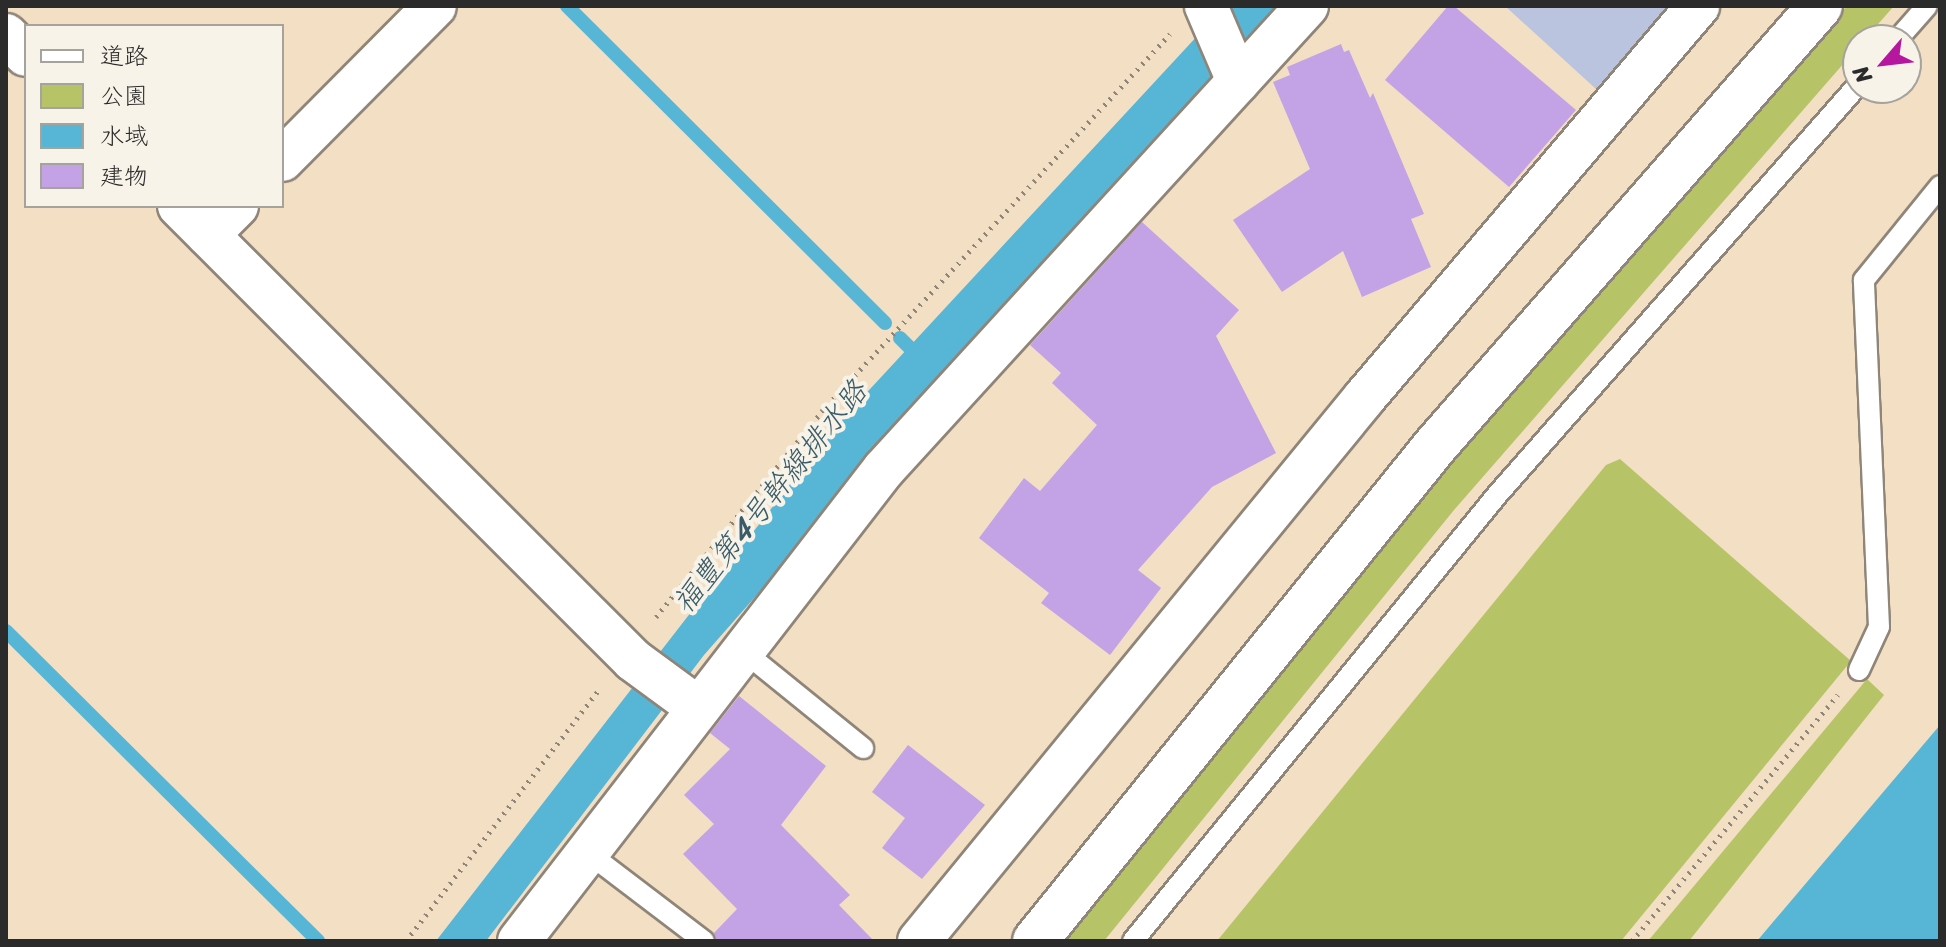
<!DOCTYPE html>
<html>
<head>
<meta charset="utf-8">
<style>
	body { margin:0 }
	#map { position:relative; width:1946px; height:947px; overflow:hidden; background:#f3dfc4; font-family:Sriracha,"Klee One",sans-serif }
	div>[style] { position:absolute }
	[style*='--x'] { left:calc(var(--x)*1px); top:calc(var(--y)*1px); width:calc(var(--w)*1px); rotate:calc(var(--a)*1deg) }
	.industrial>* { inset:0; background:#bac4de }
	.green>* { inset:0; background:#b6c467 }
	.water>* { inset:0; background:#57b5d6 }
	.stream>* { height:14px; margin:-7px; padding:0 7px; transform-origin:7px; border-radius:7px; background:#57b5d6 }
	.building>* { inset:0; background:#c4a2e6 }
	.path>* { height:5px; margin-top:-2.5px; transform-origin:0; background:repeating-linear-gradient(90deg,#8f8578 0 2px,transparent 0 8px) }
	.roads { filter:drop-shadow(2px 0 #8f8578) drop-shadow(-2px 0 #8f8578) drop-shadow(0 2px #8f8578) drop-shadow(0 -2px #8f8578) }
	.service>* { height:20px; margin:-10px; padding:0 10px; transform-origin:10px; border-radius:10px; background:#fff }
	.minor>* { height:42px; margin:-21px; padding:0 21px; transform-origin:21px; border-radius:21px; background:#fff }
	.tertiary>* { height:44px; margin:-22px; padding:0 22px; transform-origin:22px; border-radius:22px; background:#fff }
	span { translate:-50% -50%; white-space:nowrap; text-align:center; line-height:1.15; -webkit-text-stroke:8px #f7f3e8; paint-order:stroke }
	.water-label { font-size:30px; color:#3a5b67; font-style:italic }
	.frame { position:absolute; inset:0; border:8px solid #2b2b2b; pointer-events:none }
	.legend { position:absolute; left:24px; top:24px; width:260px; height:184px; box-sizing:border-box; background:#f7f3e8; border:2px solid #a5a39c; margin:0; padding:10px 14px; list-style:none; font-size:24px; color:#2b2b2b }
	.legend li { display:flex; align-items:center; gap:16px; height:40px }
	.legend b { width:40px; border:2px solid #a5a39c }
	.north { position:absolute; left:1842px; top:24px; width:80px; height:80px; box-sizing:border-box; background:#f7f3e8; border:2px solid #a5a39c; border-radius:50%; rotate:242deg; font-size:22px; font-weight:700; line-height:32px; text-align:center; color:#2b2b2b }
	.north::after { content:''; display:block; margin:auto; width:28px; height:36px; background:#b5179e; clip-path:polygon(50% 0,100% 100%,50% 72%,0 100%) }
</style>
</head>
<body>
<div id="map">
	<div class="industrial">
		<div style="clip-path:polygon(1505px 6px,1670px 6px,1596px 89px)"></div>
	</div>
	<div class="green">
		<div style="clip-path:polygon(1847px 6px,1894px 6px,1864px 40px,1858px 40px,1858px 47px,1454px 510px,1104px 941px,1060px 941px,1408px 515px)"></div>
		<div style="clip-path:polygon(1620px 459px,1851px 661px,1621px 941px,1217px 941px,1606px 465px)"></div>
		<div style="clip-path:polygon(1867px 679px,1884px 695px,1689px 941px,1648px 941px)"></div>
	</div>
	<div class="water">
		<div style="clip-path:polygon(1225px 6px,1286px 6px,1244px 41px,704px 655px,486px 941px,436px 941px,833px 429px)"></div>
		<div style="clip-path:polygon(1940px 725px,1940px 941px,1757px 941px)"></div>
	</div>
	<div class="stream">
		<div style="--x:567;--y:6;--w:449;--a:44.9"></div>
		<div style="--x:900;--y:338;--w:28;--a:45"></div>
		<div style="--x:6;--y:631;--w:440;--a:44.8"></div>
	</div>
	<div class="building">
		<div style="clip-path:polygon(1448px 6px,1454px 6px,1576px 110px,1509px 187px,1385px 80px)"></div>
		<div style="clip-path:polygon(1341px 44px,1344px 52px,1349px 50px,1370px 98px,1373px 93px,1424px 214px,1411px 219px,1431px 267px,1362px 297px,1343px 251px,1282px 292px,1233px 220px,1310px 169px,1273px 82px,1290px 75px,1287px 67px)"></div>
		<div style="clip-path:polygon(1142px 222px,1239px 310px,1216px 336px,1276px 453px,1212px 487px,1138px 570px,1161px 588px,1110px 655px,1041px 603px,1049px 593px,979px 538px,1024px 478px,1040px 491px,1097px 425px,1052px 383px,1061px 373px,1030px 345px)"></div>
		<div style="clip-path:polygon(739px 696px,826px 766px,781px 825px,850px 895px,839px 905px,874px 941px,717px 941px,714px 933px,737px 909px,683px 854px,714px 824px,684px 795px,730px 749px,710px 733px)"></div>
		<div style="clip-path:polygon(908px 745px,985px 805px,922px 879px,882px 848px,905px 818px,872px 792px)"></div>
	</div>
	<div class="path">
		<div style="--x:656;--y:617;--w:265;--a:-51.1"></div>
		<div style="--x:822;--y:411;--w:513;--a:-47.29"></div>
		<div style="--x:406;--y:941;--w:319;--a:-52.5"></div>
		<div style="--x:1632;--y:941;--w:321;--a:-50.1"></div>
	</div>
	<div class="roads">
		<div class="service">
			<div style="--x:1897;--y:40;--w:45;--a:-48.6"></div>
			<div style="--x:742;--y:650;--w:156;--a:39"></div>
			<div style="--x:1859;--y:670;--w:47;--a:-65.1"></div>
			<div style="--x:1879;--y:627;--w:347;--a:-92.5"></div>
			<div style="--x:1864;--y:280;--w:121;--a:-51"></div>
			<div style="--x:587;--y:852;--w:147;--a:37.3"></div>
			<div style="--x:1133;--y:941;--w:576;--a:-50.78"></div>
			<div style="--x:1497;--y:495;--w:546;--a:-48.64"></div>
		</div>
		<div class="minor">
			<div style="--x:1206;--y:6;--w:82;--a:66.9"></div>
			<div style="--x:6;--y:35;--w:28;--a:45"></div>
			<div style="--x:282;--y:160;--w:217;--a:-45.2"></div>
			<div style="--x:179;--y:206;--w:642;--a:45"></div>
			<div style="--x:633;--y:660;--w:79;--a:36.3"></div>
			<div style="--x:208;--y:235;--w:41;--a:-45"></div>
			<div style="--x:519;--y:941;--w:597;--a:-52.29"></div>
			<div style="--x:884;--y:469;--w:627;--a:-47.58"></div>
			<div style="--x:919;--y:941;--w:703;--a:-50.65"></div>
			<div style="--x:1365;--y:397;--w:514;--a:-49.58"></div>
		</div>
		<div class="tertiary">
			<div style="--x:1035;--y:941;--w:638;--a:-51.05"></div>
			<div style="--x:1436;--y:445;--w:583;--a:-48.82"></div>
		</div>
	</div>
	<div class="water-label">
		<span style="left:770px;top:497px;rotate:-51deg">福豊第4号幹線排水路</span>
	</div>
	<div class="frame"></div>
	<ul class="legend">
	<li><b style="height:10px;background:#fff"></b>道路</li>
	<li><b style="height:22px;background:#b6c467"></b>公園</li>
	<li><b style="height:22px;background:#57b5d6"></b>水域</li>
	<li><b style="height:22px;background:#c4a2e6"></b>建物</li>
	</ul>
	<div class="north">N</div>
</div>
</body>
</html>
